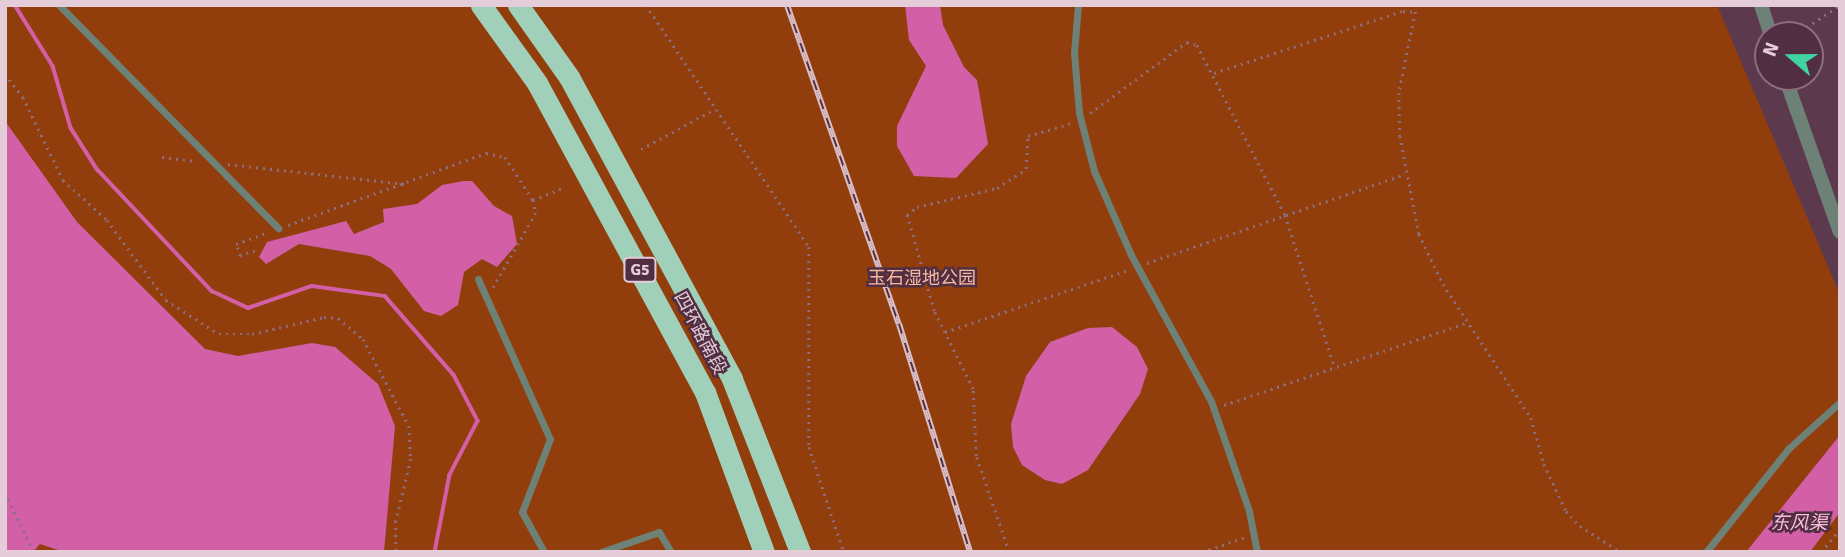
<!DOCTYPE html>
<html>
<head>
<meta charset="utf-8">
<style>
	body { margin:0 }
	#map { position:relative; width:1845px; height:557px; overflow:hidden; background:#5d394d; font-family:Signika,"Noto Sans SC",sans-serif }
	div>[style] { position:absolute }
	[style*='--x'] { left:calc(var(--x)*1px); top:calc(var(--y)*1px); width:calc(var(--w)*1px); rotate:calc(var(--a)*1deg) }
	.green>* { inset:0; background:#923e0c }
	.water>* { inset:0; background:#d35fa6 }
	.stream>* { height:3.5px; margin:-1.75px; padding:0 1.75px; transform-origin:1.75px; border-radius:1.75px; background:#d35fa6 }
	.path>* { height:2.5px; margin-top:-1.25px; transform-origin:0; background:repeating-linear-gradient(90deg,#8c6c7e 0 2px,transparent 0 7px) }
	.service>* { height:7px; margin:-3.5px; padding:0 3.5px; transform-origin:3.5px; border-radius:3.5px; background:#6d8177 }
	.minor>* { height:14px; margin:-7px; padding:0 7px; transform-origin:7px; border-radius:7px; background:#6d8177 }
	.motorway>* { height:21px; margin:-10.5px; padding:0 10.5px; transform-origin:10.5px; border-radius:10.5px; background:#a0d0b9 }
	.rail>* { height:6px; margin-top:-3px; transform-origin:0; background:repeating-linear-gradient(90deg,#512e42 0 10px,#d6beca 0 20px); box-sizing:border-box; border-block:2px solid #d6beca }
	span { translate:-50% -50%; white-space:nowrap; text-align:center; line-height:1.15; -webkit-text-stroke:5px #512e42; paint-order:stroke }
	.shield-label span { padding:2px 5px; background:#512e42; border:2px solid; border-radius:5px; -webkit-text-stroke-width:0 }
	.shield-label { font-size:16px; color:#e4cdd9; font-weight:700 }
	.park-label { font-size:18px; color:#f5b99f }
	.street-label { font-size:18px; color:#e4cdd9 }
	.water-label { font-size:19px; color:#fabfdf; font-style:italic }
	.frame { position:absolute; inset:0; border:7px solid #e4cdd9; pointer-events:none }
	.north { position:absolute; left:1754px; top:21px; width:70px; height:70px; box-sizing:border-box; background:#512e42; border:2px solid #8c6e7e; border-radius:50%; rotate:290deg; font-size:19px; font-weight:700; line-height:28px; text-align:center; color:#e4cdd9 }
	.north::after { content:''; display:block; margin:auto; width:24px; height:32px; background:#42d4a0; clip-path:polygon(50% 0,100% 100%,50% 72%,0 100%) }
</style>
</head>
<body>
<div id="map">
	<div class="green">
		<div style="clip-path:polygon(5px 5px,1717px 5px,1840px 295px,1840px 552px,5px 552px)"></div>
	</div>
	<div class="water">
		<div style="clip-path:polygon(905px 5px,940px 5px,943px 25px,964px 67px,977px 80px,988px 144px,956px 178px,914px 176px,897px 146px,897px 126px,926px 66px,909px 40px)"></div>
		<div style="clip-path:polygon(5px 121px,77px 222px,205px 349px,238px 356px,312px 343px,335px 347px,378px 384px,395px 426px,384px 552px,64px 552px,40px 544px,33px 552px,5px 552px)"></div>
		<div style="clip-path:polygon(464px 181px,472px 181px,494px 206px,512px 216px,517px 244px,497px 267px,482px 259px,464px 272px,458px 305px,441px 316px,424px 311px,391px 269px,370px 256px,299px 244px,266px 264px,259px 257px,267px 242px,346px 221px,354px 234px,384px 222px,383px 209px,417px 204px,442px 185px)"></div>
		<div style="clip-path:polygon(1112px 327px,1137px 347px,1148px 369px,1140px 394px,1088px 470px,1062px 484px,1045px 480px,1022px 465px,1013px 447px,1011px 424px,1026px 376px,1050px 342px,1088px 328px)"></div>
		<div style="clip-path:polygon(1840px 435px,1840px 512px,1810px 552px,1746px 552px)"></div>
	</div>
	<div class="stream">
		<div style="--x:15;--y:5;--w:72;--a:58.1"></div>
		<div style="--x:53;--y:66;--w:65;--a:73.8"></div>
		<div style="--x:71;--y:128;--w:49;--a:57.6"></div>
		<div style="--x:97;--y:169;--w:168;--a:46.7"></div>
		<div style="--x:212;--y:291;--w:40;--a:25"></div>
		<div style="--x:248;--y:308;--w:68;--a:-19"></div>
		<div style="--x:312;--y:286;--w:74;--a:7.8"></div>
		<div style="--x:385;--y:296;--w:105;--a:48.9"></div>
		<div style="--x:454;--y:375;--w:52;--a:62.4"></div>
		<div style="--x:478;--y:421;--w:61;--a:117.4"></div>
		<div style="--x:450;--y:475;--w:78;--a:101"></div>
	</div>
	<div class="path">
		<div style="--x:646;--y:5;--w:292;--a:56"></div>
		<div style="--x:809;--y:247;--w:200;--a:90"></div>
		<div style="--x:809;--y:447;--w:111;--a:71.6"></div>
		<div style="--x:1417;--y:5;--w:90;--a:101.6"></div>
		<div style="--x:1399;--y:93;--w:43;--a:88.7"></div>
		<div style="--x:1400;--y:136;--w:100;--a:79"></div>
		<div style="--x:1419;--y:234;--w:55;--a:64.4"></div>
		<div style="--x:1443;--y:284;--w:160;--a:56.7"></div>
		<div style="--x:1531;--y:418;--w:48;--a:74.2"></div>
		<div style="--x:1544;--y:464;--w:52;--a:64.9"></div>
		<div style="--x:1566;--y:511;--w:21;--a:47"></div>
		<div style="--x:1580;--y:526;--w:49;--a:32.4"></div>
		<div style="--x:1795;--y:35;--w:54;--a:-33.7"></div>
		<div style="--x:1214;--y:73;--w:199;--a:-18.2"></div>
		<div style="--x:1403;--y:11;--w:11;--a:5"></div>
		<div style="--x:5;--y:74;--w:29;--a:52"></div>
		<div style="--x:23;--y:97;--w:92;--a:64.3"></div>
		<div style="--x:63;--y:180;--w:59;--a:42.3"></div>
		<div style="--x:107;--y:220;--w:99;--a:53.6"></div>
		<div style="--x:166;--y:300;--w:63;--a:32.7"></div>
		<div style="--x:219;--y:334;--w:33;--a:0"></div>
		<div style="--x:252;--y:334;--w:74;--a:-13.3"></div>
		<div style="--x:324;--y:317;--w:14;--a:4"></div>
		<div style="--x:338;--y:318;--w:33;--a:40"></div>
		<div style="--x:363;--y:339;--w:98;--a:62.1"></div>
		<div style="--x:409;--y:426;--w:33;--a:87"></div>
		<div style="--x:411;--y:459;--w:64;--a:103.6"></div>
		<div style="--x:396;--y:521;--w:31;--a:90"></div>
		<div style="--x:1090;--y:113;--w:120;--a:-36.2"></div>
		<div style="--x:1187;--y:42;--w:10;--a:17"></div>
		<div style="--x:1197;--y:45;--w:191;--a:62.6"></div>
		<div style="--x:1285;--y:215;--w:161;--a:71.9"></div>
		<div style="--x:641;--y:149;--w:84;--a:-28.4"></div>
		<div style="--x:162;--y:157;--w:35;--a:7"></div>
		<div style="--x:228;--y:164;--w:179;--a:6.4"></div>
		<div style="--x:533;--y:200;--w:32;--a:-22"></div>
		<div style="--x:288;--y:225;--w:211;--a:-20"></div>
		<div style="--x:486;--y:153;--w:19;--a:12"></div>
		<div style="--x:505;--y:157;--w:51;--a:56.9"></div>
		<div style="--x:533;--y:200;--w:13;--a:77"></div>
		<div style="--x:536;--y:213;--w:86;--a:119.8"></div>
		<div style="--x:255;--y:251;--w:16;--a:162"></div>
		<div style="--x:240;--y:256;--w:13;--a:-108"></div>
		<div style="--x:236;--y:244;--w:35;--a:-20"></div>
		<div style="--x:1147;--y:263;--w:273;--a:-19"></div>
		<div style="--x:945;--y:332;--w:193;--a:-18.7"></div>
		<div style="--x:1224;--y:405;--w:259;--a:-18.7"></div>
		<div style="--x:5;--y:493;--w:66;--a:63.8"></div>
		<div style="--x:1009;--y:552;--w:102;--a:-109"></div>
		<div style="--x:976;--y:456;--w:67;--a:-92.6"></div>
		<div style="--x:973;--y:389;--w:87;--a:-116.6"></div>
		<div style="--x:934;--y:311;--w:100;--a:-105.7"></div>
		<div style="--x:907;--y:215;--w:13;--a:-39"></div>
		<div style="--x:917;--y:207;--w:82;--a:-13.4"></div>
		<div style="--x:997;--y:188;--w:35;--a:-33"></div>
		<div style="--x:1026;--y:169;--w:33;--a:-87"></div>
		<div style="--x:1028;--y:136;--w:46;--a:-16.5"></div>
		<div style="--x:1202;--y:552;--w:46;--a:-19.2"></div>
		<div style="--x:1821;--y:552;--w:30;--a:-50"></div>
	</div>
	<div class="service">
		<div style="--x:59;--y:5;--w:313;--a:45.5"></div>
		<div style="--x:1078;--y:5;--w:48;--a:94.8"></div>
		<div style="--x:1074;--y:53;--w:60;--a:85.2"></div>
		<div style="--x:1079;--y:113;--w:60;--a:75.5"></div>
		<div style="--x:1094;--y:171;--w:92;--a:66.2"></div>
		<div style="--x:1131;--y:255;--w:166;--a:61.3"></div>
		<div style="--x:1211;--y:401;--w:116;--a:70.9"></div>
		<div style="--x:1249;--y:511;--w:42;--a:79"></div>
		<div style="--x:478;--y:279;--w:175;--a:65.8"></div>
		<div style="--x:550;--y:439;--w:78;--a:111"></div>
		<div style="--x:522;--y:512;--w:46;--a:61.2"></div>
		<div style="--x:601;--y:552;--w:61;--a:-19"></div>
		<div style="--x:659;--y:532;--w:23;--a:59"></div>
		<div style="--x:1706;--y:552;--w:133;--a:-51.4"></div>
		<div style="--x:1789;--y:448;--w:69;--a:-42"></div>
	</div>
	<div class="minor">
		<div style="--x:1761;--y:5;--w:32;--a:72"></div>
		<div style="--x:1785;--y:77;--w:164;--a:70.5"></div>
	</div>
	<div class="motorway">
		<div style="--x:481;--y:5;--w:96;--a:54.3"></div>
		<div style="--x:537;--y:83;--w:352;--a:61.5"></div>
		<div style="--x:705;--y:392;--w:171;--a:69.8"></div>
		<div style="--x:518;--y:5;--w:88;--a:54.7"></div>
		<div style="--x:569;--y:77;--w:343;--a:61.6"></div>
		<div style="--x:732;--y:379;--w:186;--a:68.5"></div>
	</div>
	<div class="rail">
		<div style="--x:787;--y:5;--w:338;--a:70.7"></div>
		<div style="--x:899;--y:324;--w:239;--a:72.7"></div>
	</div>
	<div class="shield-label">
		<span style="left:640px;top:270px">G5</span>
	</div>
	<div class="park-label">
		<span style="left:922px;top:278px">玉石湿地公园</span>
	</div>
	<div class="street-label">
		<span style="left:700px;top:333px;rotate:62deg">四环路南段</span>
	</div>
	<div class="water-label">
		<span style="left:1799px;top:524px">东风渠</span>
	</div>
	<div class="frame"></div>
	<div class="north">N</div>
</div>
</body>
</html>
